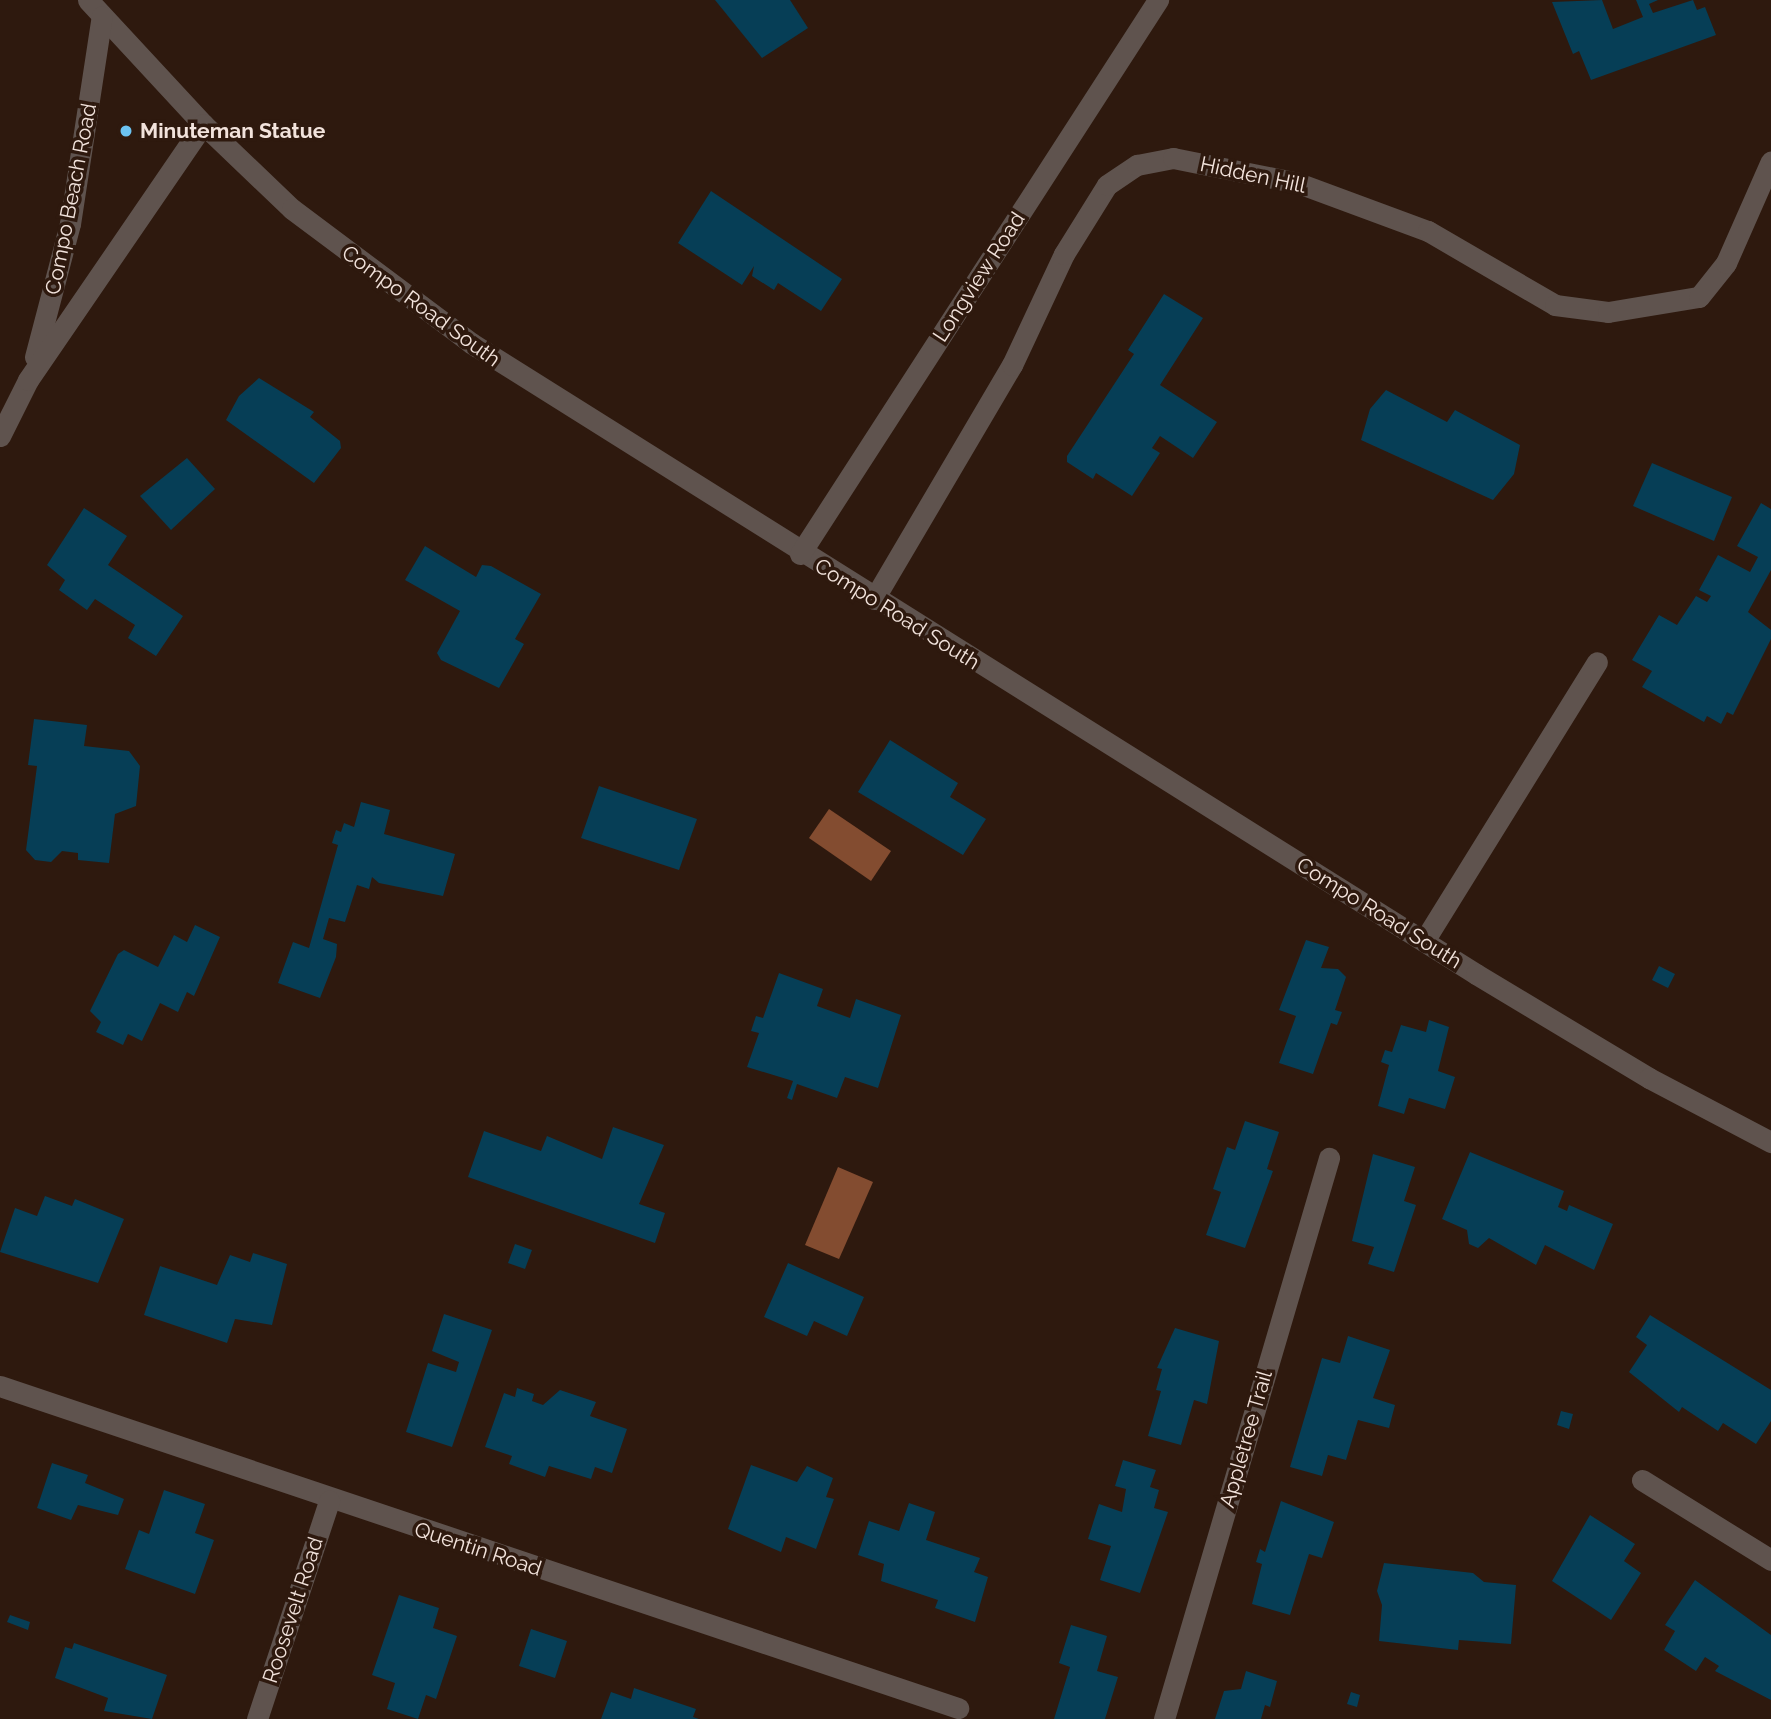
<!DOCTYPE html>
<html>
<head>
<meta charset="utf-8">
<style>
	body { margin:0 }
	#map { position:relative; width:1771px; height:1719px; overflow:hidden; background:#2e190e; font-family:Raleway,sans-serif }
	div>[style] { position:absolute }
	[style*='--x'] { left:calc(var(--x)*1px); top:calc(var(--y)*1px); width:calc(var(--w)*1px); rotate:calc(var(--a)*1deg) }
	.water>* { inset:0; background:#834c30 }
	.building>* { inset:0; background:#063e56 }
	.minor>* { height:21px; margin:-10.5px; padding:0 10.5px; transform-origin:10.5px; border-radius:10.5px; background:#5f534e }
	.dots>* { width:19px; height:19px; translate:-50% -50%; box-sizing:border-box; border:4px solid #2e190e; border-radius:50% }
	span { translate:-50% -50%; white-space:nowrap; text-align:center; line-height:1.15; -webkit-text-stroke:7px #2e190e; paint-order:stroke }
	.poi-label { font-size:21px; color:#f2e3dc; font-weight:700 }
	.left { translate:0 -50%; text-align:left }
	.street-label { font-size:21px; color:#f2e3dc }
</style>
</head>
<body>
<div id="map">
	<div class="water">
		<div style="clip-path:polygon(829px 809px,891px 851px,871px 881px,809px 838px)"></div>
		<div style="clip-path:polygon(838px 1167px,873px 1182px,839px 1259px,805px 1245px)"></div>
	</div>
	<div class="building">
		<div style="clip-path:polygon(715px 0,790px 0,808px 28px,762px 58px)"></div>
		<div style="clip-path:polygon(1602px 0,1613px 29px,1643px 17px,1636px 0,1658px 0,1649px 4px,1653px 13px,1693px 0,1697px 10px,1705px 7px,1716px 35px,1591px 80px,1579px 51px,1573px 54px,1552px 2px)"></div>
		<div style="clip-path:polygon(711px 191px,842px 279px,821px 311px,778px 283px,774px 290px,752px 276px,754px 266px,742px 285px,678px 243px)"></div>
		<div style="clip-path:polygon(1164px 294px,1203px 318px,1160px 385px,1217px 422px,1193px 458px,1160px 436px,1152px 448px,1160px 453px,1132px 496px,1096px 473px,1093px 479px,1067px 462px,1067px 456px,1134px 354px,1128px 350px)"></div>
		<div style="clip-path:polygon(259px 378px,314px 412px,310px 417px,340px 441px,341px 448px,314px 483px,226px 420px,239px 396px)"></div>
		<div style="clip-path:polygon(1386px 390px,1447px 422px,1455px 410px,1520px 445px,1514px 474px,1493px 500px,1361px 440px,1370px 409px)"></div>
		<div style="clip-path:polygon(187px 458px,215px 489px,171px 530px,140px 496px)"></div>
		<div style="clip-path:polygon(1652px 463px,1732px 497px,1714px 541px,1633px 506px)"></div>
		<div style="clip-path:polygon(1761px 503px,1771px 509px,1771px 570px,1748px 612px,1771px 630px,1771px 639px,1733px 715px,1727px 712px,1721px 724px,1707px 716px,1704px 722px,1642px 687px,1652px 671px,1632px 660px,1659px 615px,1677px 625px,1696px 596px,1707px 602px,1711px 596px,1699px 590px,1718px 555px,1750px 572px,1758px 557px,1737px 546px)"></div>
		<div style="clip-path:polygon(84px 508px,127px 536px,108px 565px,183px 616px,156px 656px,128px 638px,135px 625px,95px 599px,87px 610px,59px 590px,65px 580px,47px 565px)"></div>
		<div style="clip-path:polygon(425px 546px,476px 577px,482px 565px,491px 566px,541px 594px,515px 639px,524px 644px,499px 688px,441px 660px,437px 653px,460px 611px,405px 580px)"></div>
		<div style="clip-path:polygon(34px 719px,87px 725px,84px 746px,129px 751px,140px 766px,136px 806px,115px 814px,109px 863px,78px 860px,78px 853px,62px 851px,51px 862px,35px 860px,26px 850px,37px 766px,28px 765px)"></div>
		<div style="clip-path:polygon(890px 740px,958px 783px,950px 797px,986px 819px,963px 855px,858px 792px)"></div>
		<div style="clip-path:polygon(599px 786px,697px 819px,679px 870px,581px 838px)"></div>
		<div style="clip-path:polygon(361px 802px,390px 810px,384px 834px,455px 854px,443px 896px,379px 883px,372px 877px,369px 889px,357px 885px,345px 922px,329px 918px,323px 939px,337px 944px,336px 957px,320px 998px,278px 983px,293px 942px,309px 948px,338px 845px,332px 843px,336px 830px,341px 832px,344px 823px,354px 827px)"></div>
		<div style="clip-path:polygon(195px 925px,220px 937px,194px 996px,187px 992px,178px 1012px,160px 1003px,142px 1041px,128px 1034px,123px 1045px,96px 1032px,101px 1022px,90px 1011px,118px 954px,124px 950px,158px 967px,174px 935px,187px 942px)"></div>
		<div style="clip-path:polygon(1306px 940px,1329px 947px,1321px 968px,1338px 969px,1346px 977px,1335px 1010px,1342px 1012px,1337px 1025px,1331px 1023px,1313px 1074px,1279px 1063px,1296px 1016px,1279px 1010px)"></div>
		<div style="clip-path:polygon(1659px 966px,1675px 974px,1668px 988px,1652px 980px)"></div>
		<div style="clip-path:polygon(779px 973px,823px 989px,817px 1006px,850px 1018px,856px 999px,901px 1015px,878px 1088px,845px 1077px,837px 1098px,797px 1084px,792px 1100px,787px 1098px,793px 1081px,747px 1067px,759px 1033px,751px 1031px,756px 1016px,763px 1018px)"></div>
		<div style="clip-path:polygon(1429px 1020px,1449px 1027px,1438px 1071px,1455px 1077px,1445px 1109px,1409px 1098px,1404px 1114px,1378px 1106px,1389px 1065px,1381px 1062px,1385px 1050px,1392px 1052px,1401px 1025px,1426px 1032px)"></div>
		<div style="clip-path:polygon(1245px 1121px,1279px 1132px,1267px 1169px,1273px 1171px,1245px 1248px,1206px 1235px,1221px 1192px,1213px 1189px,1227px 1147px,1235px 1150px)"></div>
		<div style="clip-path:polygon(613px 1127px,664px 1145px,639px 1204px,665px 1213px,655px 1243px,468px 1177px,484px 1131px,541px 1151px,547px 1136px,602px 1159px)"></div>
		<div style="clip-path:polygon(1470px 1152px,1564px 1191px,1558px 1207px,1567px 1211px,1569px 1205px,1613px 1224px,1594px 1270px,1545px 1245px,1536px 1265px,1489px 1238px,1478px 1248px,1469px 1244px,1467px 1230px,1442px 1219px)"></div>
		<div style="clip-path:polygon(1373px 1154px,1415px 1167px,1404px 1201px,1416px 1205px,1394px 1272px,1368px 1264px,1374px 1247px,1352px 1241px)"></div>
		<div style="clip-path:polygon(45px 1196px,72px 1206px,75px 1199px,124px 1219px,98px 1283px,0 1252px,15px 1208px,37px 1216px)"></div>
		<div style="clip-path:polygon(515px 1244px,532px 1250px,525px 1269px,508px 1263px)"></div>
		<div style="clip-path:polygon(253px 1253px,287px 1264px,272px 1325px,235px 1319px,227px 1343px,144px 1315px,160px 1266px,217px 1285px,230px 1255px,250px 1262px)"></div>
		<div style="clip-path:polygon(788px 1263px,864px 1297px,847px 1336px,814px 1321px,807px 1336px,764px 1317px)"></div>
		<div style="clip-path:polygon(444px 1314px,492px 1330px,452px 1447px,406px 1432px,428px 1363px,456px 1372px,459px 1362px,432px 1351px)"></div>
		<div style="clip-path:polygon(1650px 1315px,1771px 1390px,1771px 1421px,1756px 1444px,1723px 1423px,1718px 1431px,1682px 1407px,1679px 1412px,1629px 1372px,1647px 1345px,1636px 1337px)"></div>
		<div style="clip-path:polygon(1175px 1328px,1219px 1341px,1207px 1404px,1194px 1400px,1181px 1445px,1148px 1436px,1161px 1391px,1156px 1390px,1162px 1369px,1157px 1368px)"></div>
		<div style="clip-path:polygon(1348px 1336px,1390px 1350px,1373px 1398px,1395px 1405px,1389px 1428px,1358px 1420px,1346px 1460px,1328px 1455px,1322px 1476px,1290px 1467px,1322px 1358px,1340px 1363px)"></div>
		<div style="clip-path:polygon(517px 1388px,534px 1394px,532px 1401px,543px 1405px,560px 1390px,596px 1402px,590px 1416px,627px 1429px,612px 1473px,595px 1467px,591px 1479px,549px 1466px,545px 1477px,509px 1464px,512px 1456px,485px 1447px,504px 1393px,515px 1397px)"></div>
		<div style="clip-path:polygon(1561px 1411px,1573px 1414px,1569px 1429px,1557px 1425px)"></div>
		<div style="clip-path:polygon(1123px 1460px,1156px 1470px,1150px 1487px,1159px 1490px,1154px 1508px,1168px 1512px,1140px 1593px,1100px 1580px,1111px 1546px,1088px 1539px,1099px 1504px,1122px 1512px,1126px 1489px,1115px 1486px)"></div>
		<div style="clip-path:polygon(52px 1463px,88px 1475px,85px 1483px,124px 1499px,118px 1515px,78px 1505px,71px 1520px,37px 1508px)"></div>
		<div style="clip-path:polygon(751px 1465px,797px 1482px,807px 1466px,833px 1478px,826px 1497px,834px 1499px,816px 1549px,786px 1537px,781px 1552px,728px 1529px)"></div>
		<div style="clip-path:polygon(164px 1490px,205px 1504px,195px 1533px,214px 1540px,195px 1594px,125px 1569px,139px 1530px,149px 1534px)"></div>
		<div style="clip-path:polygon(1281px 1501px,1334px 1522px,1322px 1558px,1309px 1554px,1290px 1615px,1252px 1604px,1262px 1564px,1256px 1562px,1260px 1549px,1265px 1552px)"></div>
		<div style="clip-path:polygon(909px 1503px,935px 1512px,926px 1540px,980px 1558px,974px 1572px,988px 1577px,975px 1622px,935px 1608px,938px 1600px,881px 1581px,884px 1564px,858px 1555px,869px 1521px,899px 1531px)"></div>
		<div style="clip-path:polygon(1590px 1515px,1635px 1544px,1624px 1561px,1641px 1573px,1611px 1620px,1552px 1581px)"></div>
		<div style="clip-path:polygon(1384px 1563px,1473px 1573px,1484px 1582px,1516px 1585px,1511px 1644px,1459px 1640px,1458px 1650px,1379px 1641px,1382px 1605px,1377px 1591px)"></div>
		<div style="clip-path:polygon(1695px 1580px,1771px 1635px,1771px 1700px,1715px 1671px,1719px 1666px,1705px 1657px,1696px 1671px,1664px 1650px,1675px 1631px,1665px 1625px)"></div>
		<div style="clip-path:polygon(399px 1595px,439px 1608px,433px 1628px,457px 1636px,436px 1699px,426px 1695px,418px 1719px,387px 1709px,395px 1683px,372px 1675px)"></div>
		<div style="clip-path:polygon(10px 1615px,30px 1622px,28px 1630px,7px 1622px)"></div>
		<div style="clip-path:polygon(1071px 1625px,1107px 1636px,1097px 1671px,1118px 1677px,1105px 1719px,1054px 1719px,1070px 1667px,1059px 1663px)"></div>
		<div style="clip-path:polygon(531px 1629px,567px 1641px,555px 1678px,519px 1666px)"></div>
		<div style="clip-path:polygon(74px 1643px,167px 1675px,152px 1719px,104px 1711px,108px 1698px,55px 1678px,65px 1647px,72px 1649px)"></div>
		<div style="clip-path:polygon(1246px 1671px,1277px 1681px,1270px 1707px,1265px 1705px,1261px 1719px,1215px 1719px,1224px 1691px,1241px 1689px)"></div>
		<div style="clip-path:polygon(634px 1688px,696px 1709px,693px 1717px,699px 1719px,601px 1719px,611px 1692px,631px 1699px)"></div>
		<div style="clip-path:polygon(1351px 1692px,1360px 1695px,1357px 1707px,1347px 1704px)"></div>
	</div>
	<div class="minor">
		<div style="--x:88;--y:0;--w:169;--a:47.2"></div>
		<div style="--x:203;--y:124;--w:123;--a:43.7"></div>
		<div style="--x:292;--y:209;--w:224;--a:36.8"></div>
		<div style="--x:471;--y:343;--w:1187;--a:32.12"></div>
		<div style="--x:1476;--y:974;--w:202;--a:31"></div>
		<div style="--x:1649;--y:1078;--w:138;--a:27.7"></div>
		<div style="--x:35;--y:357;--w:138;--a:-75.3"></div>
		<div style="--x:70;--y:224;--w:210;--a:-81.3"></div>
		<div style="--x:0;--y:436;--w:63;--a:-63.4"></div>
		<div style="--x:28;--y:380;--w:310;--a:-55.6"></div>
		<div style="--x:800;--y:554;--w:660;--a:-57.13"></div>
		<div style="--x:874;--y:599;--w:272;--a:-59.5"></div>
		<div style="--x:1012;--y:365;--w:123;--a:-64.9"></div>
		<div style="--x:1064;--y:254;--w:81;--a:-58.1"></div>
		<div style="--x:1107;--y:185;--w:36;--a:-34"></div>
		<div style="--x:1137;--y:165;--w:37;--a:-11"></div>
		<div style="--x:1173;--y:158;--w:127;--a:11.3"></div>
		<div style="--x:1298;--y:183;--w:139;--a:20.3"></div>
		<div style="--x:1428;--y:231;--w:147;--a:30.2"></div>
		<div style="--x:1555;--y:305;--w:53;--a:7.5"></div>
		<div style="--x:1608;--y:312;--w:92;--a:-9.4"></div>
		<div style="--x:1699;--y:297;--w:43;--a:-51.5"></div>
		<div style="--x:1726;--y:263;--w:111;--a:-66.2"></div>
		<div style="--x:1424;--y:941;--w:328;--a:-58.2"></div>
		<div style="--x:0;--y:1386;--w:1011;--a:18.58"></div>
		<div style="--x:1642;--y:1480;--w:152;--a:31.8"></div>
		<div style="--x:257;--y:1719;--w:230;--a:-71.7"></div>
		<div style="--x:1164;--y:1719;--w:585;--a:-73.61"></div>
	</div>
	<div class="dots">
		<div style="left:126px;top:131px;background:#6cc3f2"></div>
	</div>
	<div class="poi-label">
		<span class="left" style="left:140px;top:131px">Minuteman Statue</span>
	</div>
	<div class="street-label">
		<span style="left:1253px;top:175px;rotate:12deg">Hidden Hill</span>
		<span style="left:71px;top:199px;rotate:-79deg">Compo Beach Road</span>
		<span style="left:979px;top:277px;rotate:-57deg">Longview Road</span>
		<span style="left:421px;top:306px;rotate:36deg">Compo Road South</span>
		<span style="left:897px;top:614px;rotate:32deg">Compo Road South</span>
		<span style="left:1379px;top:913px;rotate:32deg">Compo Road South</span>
		<span style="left:1246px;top:1439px;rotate:-74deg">Appletree Trail</span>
		<span style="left:478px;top:1549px;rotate:18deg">Quentin Road</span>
		<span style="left:293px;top:1610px;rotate:-72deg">Roosevelt Road</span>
	</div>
</div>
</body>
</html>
